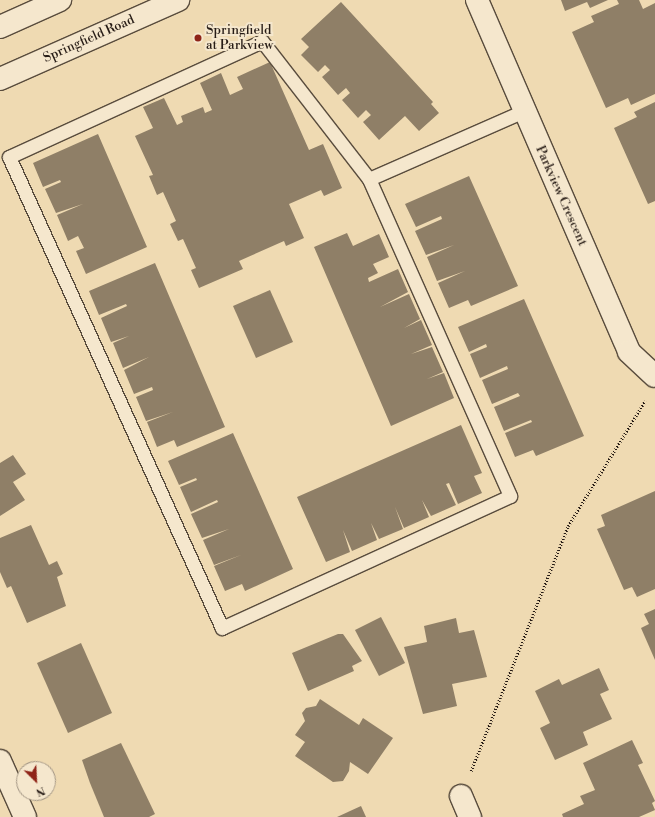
<!DOCTYPE html>
<html>
<head>
<meta charset="utf-8">
<style>
	body { margin:0 }
	#map { position:relative; width:655px; height:817px; overflow:hidden; background:#efdab2; font-family:"Libre Bodoni",serif }
	div>[style] { position:absolute }
	[style*='--x'] { left:calc(var(--x)*1px); top:calc(var(--y)*1px); width:calc(var(--w)*1px); rotate:calc(var(--a)*1deg) }
	.building>* { inset:0; background:#8f7f67 }
	.path>* { height:2.5px; margin-top:-1.25px; transform-origin:0; background:repeating-linear-gradient(90deg,#271c16 0 1px,transparent 0 3px) }
	.roads { filter:drop-shadow(1px 0 #594c3d) drop-shadow(-1px 0 #594c3d) drop-shadow(0 1px #594c3d) drop-shadow(0 -1px #594c3d) }
	.lane>* { height:13px; margin:-6.5px; padding:0 6.5px; transform-origin:6.5px; border-radius:6.5px; background:#f5e7cd }
	.street>* { height:22px; margin:-11px; padding:0 11px; transform-origin:11px; border-radius:11px; background:#f5e7cd }
	.secondary>* { height:22px; margin:-11px; padding:0 11px; transform-origin:11px; border-radius:11px; background:#f5e7cd }
	.dots>* { width:11px; height:11px; translate:-50% -50%; box-sizing:border-box; border:2px solid #f5e7cd; border-radius:50% }
	span { translate:-50% -50%; white-space:nowrap; text-align:center; line-height:1.15; -webkit-text-stroke:4px #f5e7cd; paint-order:stroke }
	.poi-label { font-size:13px; color:#271c16 }
	.left { translate:0 -50%; text-align:left }
	.street-label { font-size:13px; color:#271c16 }
	.north { position:absolute; left:16px; top:761px; width:40px; height:40px; box-sizing:border-box; background:#f5e7cd; border:1px solid #a39684; border-radius:50%; rotate:156deg; font-size:11px; font-weight:700; line-height:16px; text-align:center; color:#271c16 }
	.north::after { content:''; display:block; margin:auto; width:14px; height:18px; background:#8f2418; clip-path:polygon(50% 0,100% 100%,50% 72%,0 100%) }
</style>
</head>
<body>
<div id="map">
	<div class="building">
		<div style="clip-path:polygon(561px 0,608px 0,590px 8px,587px 2px,565px 11px)"></div>
		<div style="clip-path:polygon(617px 0,639px 0,643px 9px,655px 3px,655px 94px,631px 105px,628px 98px,606px 108px,572px 32px,594px 22px,591px 16px,619px 4px)"></div>
		<div style="clip-path:polygon(341px 2px,433px 102px,431px 104px,439px 113px,419px 131px,405px 116px,379px 140px,363px 122px,371px 115px,366px 110px,358px 118px,342px 100px,350px 93px,346px 88px,338px 95px,322px 77px,330px 70px,325px 65px,318px 72px,301px 55px,309px 47px,301px 39px)"></div>
		<div style="clip-path:polygon(270px 62px,309px 150px,323px 144px,342px 188px,324px 196px,321px 190px,289px 204px,304px 238px,286px 246px,284px 241px,239px 261px,243px 269px,199px 288px,191px 270px,196px 268px,183px 239px,178px 241px,170px 224px,176px 221px,163px 192px,157px 195px,149px 176px,153px 175px,135px 136px,153px 128px,143px 107px,164px 98px,177px 125px,183px 122px,181px 116px,203px 107px,205px 113px,212px 110px,200px 83px,221px 73px,230px 95px,243px 89px,237px 77px)"></div>
		<div style="clip-path:polygon(655px 102px,655px 201px,648px 204px,614px 128px,637px 117px,634px 112px)"></div>
		<div style="clip-path:polygon(98px 134px,147px 247px,86px 274px,76px 251px,84px 248px,78px 236px,68px 241px,57px 215px,83px 204px,56px 213px,45px 189px,61px 182px,60px 180px,43px 187px,33px 163px)"></div>
		<div style="clip-path:polygon(469px 176px,518px 286px,471px 306px,468px 300px,449px 308px,438px 283px,465px 271px,437px 281px,427px 257px,454px 245px,426px 255px,415px 231px,442px 219px,441px 216px,416px 227px,405px 204px)"></div>
		<div style="clip-path:polygon(347px 233px,353px 246px,379px 234px,389px 257px,373px 264px,378px 273px,368px 278px,369px 282px,398px 269px,408px 292px,380px 307px,409px 294px,420px 319px,404px 328px,421px 320px,432px 345px,411px 354px,432px 347px,443px 372px,427px 379px,444px 373px,454px 398px,391px 426px,314px 247px)"></div>
		<div style="clip-path:polygon(155px 263px,225px 427px,177px 447px,174px 440px,157px 447px,147px 422px,173px 412px,146px 421px,136px 397px,153px 390px,152px 387px,134px 394px,124px 370px,149px 357px,123px 368px,113px 343px,129px 336px,111px 342px,101px 318px,127px 306px,126px 304px,99px 315px,89px 291px)"></div>
		<div style="clip-path:polygon(270px 290px,293px 342px,256px 358px,233px 306px)"></div>
		<div style="clip-path:polygon(524px 299px,584px 436px,536px 456px,533px 450px,515px 457px,505px 433px,532px 422px,531px 420px,504px 431px,494px 407px,520px 396px,518px 393px,492px 404px,482px 380px,508px 369px,507px 366px,480px 378px,470px 354px,487px 347px,486px 344px,469px 352px,458px 327px)"></div>
		<div style="clip-path:polygon(461px 425px,482px 473px,474px 476px,482px 493px,458px 504px,449px 483px,446px 484px,456px 505px,431px 516px,422px 500px,429px 517px,404px 528px,395px 507px,403px 529px,379px 539px,371px 523px,377px 540px,352px 551px,343px 530px,350px 552px,326px 562px,297px 497px)"></div>
		<div style="clip-path:polygon(233px 433px,293px 569px,245px 591px,242px 584px,225px 591px,214px 566px,241px 555px,214px 565px,203px 540px,229px 529px,202px 538px,191px 514px,218px 502px,217px 500px,191px 512px,180px 487px,197px 480px,196px 478px,179px 485px,168px 461px)"></div>
		<div style="clip-path:polygon(13px 455px,26px 474px,13px 482px,25px 500px,0 516px,0 463px)"></div>
		<div style="clip-path:polygon(655px 491px,655px 589px,637px 597px,632px 587px,624px 590px,597px 529px,605px 526px,601px 515px)"></div>
		<div style="clip-path:polygon(31px 525px,49px 565px,57px 561px,63px 574px,57px 577px,66px 606px,27px 623px,11px 586px,7px 588px,0 572px,0 538px)"></div>
		<div style="clip-path:polygon(655px 609px,655px 660px,641px 628px,649px 624px,644px 614px)"></div>
		<div style="clip-path:polygon(381px 617px,405px 663px,379px 676px,355px 630px)"></div>
		<div style="clip-path:polygon(456px 618px,459px 633px,474px 630px,487px 677px,452px 684px,457px 706px,423px 714px,404px 647px,427px 642px,424px 626px)"></div>
		<div style="clip-path:polygon(338px 634px,343px 634px,362px 661px,352px 666px,354px 671px,308px 691px,292px 653px)"></div>
		<div style="clip-path:polygon(81px 643px,112px 713px,68px 733px,37px 663px)"></div>
		<div style="clip-path:polygon(599px 668px,609px 690px,600px 694px,612px 719px,583px 732px,588px 745px,555px 760px,540px 728px,550px 723px,535px 691px,559px 679px,562px 685px)"></div>
		<div style="clip-path:polygon(320px 699px,359px 725px,363px 718px,393px 738px,368px 774px,350px 762px,349px 771px,343px 781px,333px 782px,295px 756px,305px 742px,295px 735px,305px 721px,302px 713px,306px 708px,316px 706px)"></div>
		<div style="clip-path:polygon(632px 740px,643px 763px,638px 765px,655px 801px,652px 803px,655px 810px,639px 817px,563px 817px,562px 814px,584px 804px,580px 796px,595px 790px,583px 763px)"></div>
		<div style="clip-path:polygon(121px 743px,155px 814px,149px 817px,104px 817px,90px 783px,82px 760px)"></div>
		<div style="clip-path:polygon(361px 806px,366px 817px,337px 817px)"></div>
	</div>
	<div class="path">
		<div style="--x:471;--y:771;--w:264;--a:-68.4"></div>
		<div style="--x:568;--y:526;--w:147;--a:-58.4"></div>
	</div>
	<div class="roads">
		<div class="lane">
			<div style="--x:262;--y:41;--w:175;--a:52.2"></div>
			<div style="--x:369;--y:179;--w:347;--a:66"></div>
			<div style="--x:510;--y:496;--w:317;--a:155.4"></div>
			<div style="--x:222;--y:628;--w:517;--a:-114.33"></div>
			<div style="--x:9;--y:157;--w:278;--a:-24.6"></div>
			<div style="--x:369;--y:179;--w:169;--a:-23.7"></div>
		</div>
		<div class="street">
			<div style="--x:477;--y:0;--w:383;--a:66.6"></div>
			<div style="--x:629;--y:352;--w:35;--a:43"></div>
			<div style="--x:0;--y:761;--w:61;--a:65.9"></div>
			<div style="--x:461;--y:796;--w:23;--a:67"></div>
		</div>
		<div class="secondary">
			<div style="--x:0;--y:27;--w:66;--a:-24.2"></div>
			<div style="--x:0;--y:79;--w:195;--a:-23.9"></div>
		</div>
	</div>
	<div class="dots">
		<div style="left:198px;top:38px;background:#8f2418"></div>
	</div>
	<div class="poi-label">
		<span class="left" style="left:206px;top:38px">Springfield<br>at Parkview</span>
	</div>
	<div class="street-label">
		<span style="left:89px;top:39px;rotate:-24deg">Springfield Road</span>
		<span style="left:561px;top:196px;rotate:66deg">Parkview Crescent</span>
	</div>
	<div class="north">N</div>
</div>
</body>
</html>
